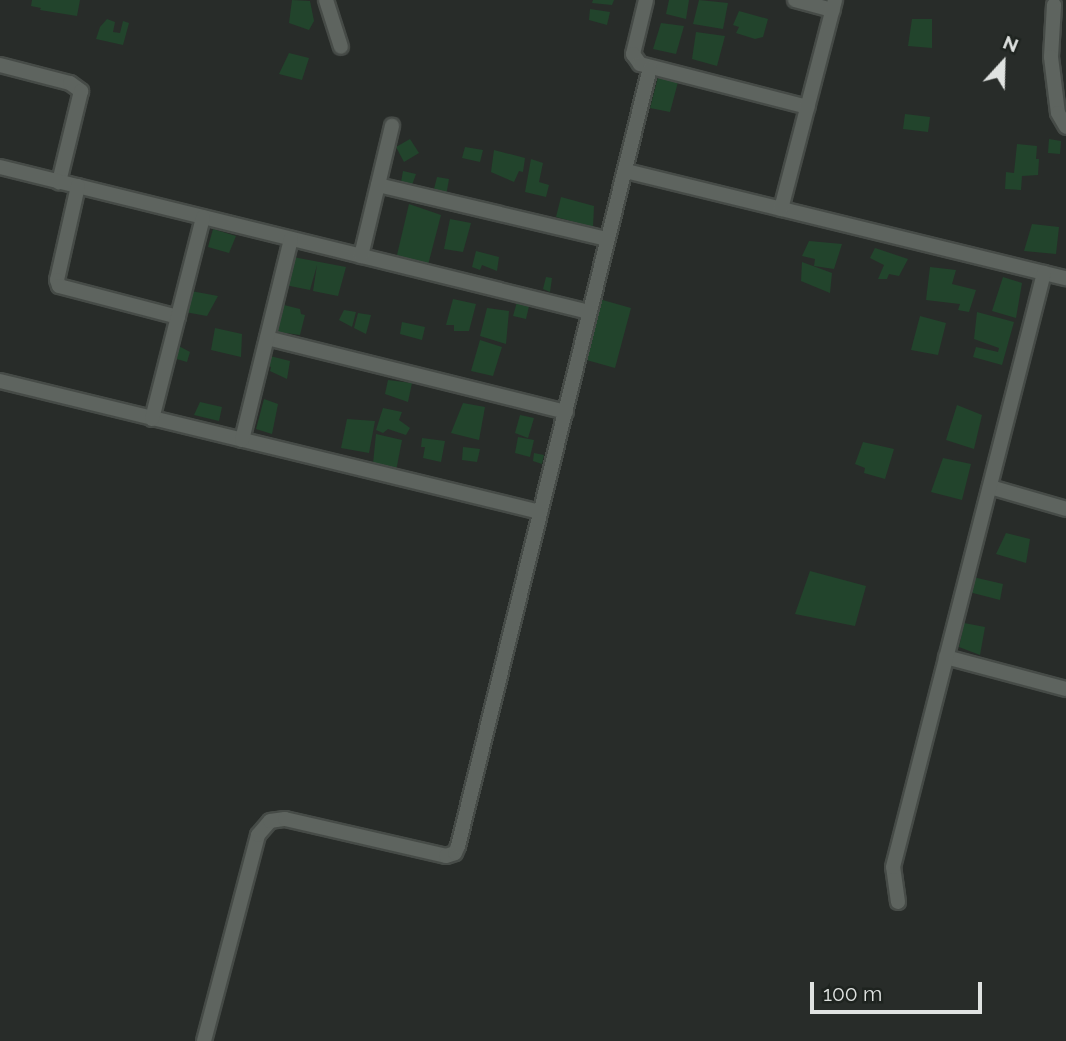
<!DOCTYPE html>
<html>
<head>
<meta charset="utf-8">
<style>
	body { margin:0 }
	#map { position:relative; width:1066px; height:1041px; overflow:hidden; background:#282c29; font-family:Raleway,sans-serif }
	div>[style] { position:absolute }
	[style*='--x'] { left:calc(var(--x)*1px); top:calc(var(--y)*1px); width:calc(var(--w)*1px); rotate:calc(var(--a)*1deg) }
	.building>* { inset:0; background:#22442c }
	.roads { filter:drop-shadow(2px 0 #464b47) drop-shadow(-2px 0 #464b47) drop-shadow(0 2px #464b47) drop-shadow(0 -2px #464b47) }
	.street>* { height:14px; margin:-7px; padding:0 7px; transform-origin:7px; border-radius:7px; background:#5e645f }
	span { translate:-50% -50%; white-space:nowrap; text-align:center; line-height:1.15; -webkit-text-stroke:7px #1e231f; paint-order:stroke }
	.north { position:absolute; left:968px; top:28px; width:70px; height:70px; -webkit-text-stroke:5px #1e231f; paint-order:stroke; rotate:22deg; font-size:19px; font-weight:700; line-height:28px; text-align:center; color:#e0e3e1 }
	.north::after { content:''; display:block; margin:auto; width:24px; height:32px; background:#e0e3e1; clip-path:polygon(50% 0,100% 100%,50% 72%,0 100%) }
	.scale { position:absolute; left:810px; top:982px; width:172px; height:32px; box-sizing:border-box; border:4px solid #e0e3e1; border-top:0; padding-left:9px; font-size:21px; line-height:24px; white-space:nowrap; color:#e0e3e1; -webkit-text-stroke:5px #1e231f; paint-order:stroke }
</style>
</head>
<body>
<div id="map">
	<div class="building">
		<div style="clip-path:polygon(32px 0,80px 0,77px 16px,40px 10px,41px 8px,31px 6px)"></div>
		<div style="clip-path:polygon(292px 0,310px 1px,314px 21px,309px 30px,289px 23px)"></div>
		<div style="clip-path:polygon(593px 0,614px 0,612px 5px,592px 3px)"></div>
		<div style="clip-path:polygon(669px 0,689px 0,686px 19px,666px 14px)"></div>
		<div style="clip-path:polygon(699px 0,728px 3px,723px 29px,693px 24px)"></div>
		<div style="clip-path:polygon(590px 9px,610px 12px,607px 25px,589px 20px)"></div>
		<div style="clip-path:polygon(739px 11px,768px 19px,763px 37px,755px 39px,736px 33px,739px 27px,733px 25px)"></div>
		<div style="clip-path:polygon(107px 19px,115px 22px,113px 32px,120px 33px,123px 21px,129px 23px,123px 45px,96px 39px,100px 27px)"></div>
		<div style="clip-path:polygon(912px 19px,932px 19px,932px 48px,908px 46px)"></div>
		<div style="clip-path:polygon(661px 23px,684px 26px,676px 54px,653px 49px)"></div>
		<div style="clip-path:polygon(696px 32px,725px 36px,717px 66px,692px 59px)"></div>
		<div style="clip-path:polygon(289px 53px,309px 58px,302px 80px,279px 74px)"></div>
		<div style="clip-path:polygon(658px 77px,678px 82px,670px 112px,650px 108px)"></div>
		<div style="clip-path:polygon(905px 114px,930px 117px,928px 132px,903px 129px)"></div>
		<div style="clip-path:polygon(410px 139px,419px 153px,404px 162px,396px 147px)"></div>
		<div style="clip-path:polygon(1049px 139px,1061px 141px,1060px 154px,1048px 153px)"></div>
		<div style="clip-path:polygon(1017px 144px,1037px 146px,1036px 159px,1039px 159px,1038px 175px,1022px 176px,1021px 190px,1005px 189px,1006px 172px,1014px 173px)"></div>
		<div style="clip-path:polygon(465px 147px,483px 150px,480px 162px,462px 158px)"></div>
		<div style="clip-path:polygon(494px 150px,525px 158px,523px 172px,519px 171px,514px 182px,491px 172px)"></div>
		<div style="clip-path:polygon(531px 159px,543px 163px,539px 182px,549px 185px,546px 197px,525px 192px)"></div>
		<div style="clip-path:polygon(403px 171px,416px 174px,412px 185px,401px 182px)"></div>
		<div style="clip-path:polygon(437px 177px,449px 179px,446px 196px,433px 193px)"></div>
		<div style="clip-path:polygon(561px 197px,594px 206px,593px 227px,556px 217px)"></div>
		<div style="clip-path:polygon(409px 204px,441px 215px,428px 265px,397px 255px)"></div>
		<div style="clip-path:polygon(450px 219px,471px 223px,463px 252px,444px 249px)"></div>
		<div style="clip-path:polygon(1032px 224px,1059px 227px,1056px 254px,1024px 251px)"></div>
		<div style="clip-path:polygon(213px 229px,236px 236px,229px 253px,208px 247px)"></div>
		<div style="clip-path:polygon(809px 241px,842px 244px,834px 269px,814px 266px,815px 259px,802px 256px)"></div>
		<div style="clip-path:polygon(875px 248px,908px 259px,899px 276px,889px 274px,887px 279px,878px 279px,884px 265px,870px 258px)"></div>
		<div style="clip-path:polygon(476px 251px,499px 257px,497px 271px,482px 265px,480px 270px,472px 267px)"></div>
		<div style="clip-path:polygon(293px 257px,346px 267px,338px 296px,313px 291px,317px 265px,310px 290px,285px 285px)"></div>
		<div style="clip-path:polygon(802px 262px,832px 273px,830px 293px,801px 281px)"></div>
		<div style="clip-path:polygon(930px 267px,956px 270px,952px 284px,976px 290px,969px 312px,958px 310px,960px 304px,926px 300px)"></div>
		<div style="clip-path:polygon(546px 277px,552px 278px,550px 292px,543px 289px)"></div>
		<div style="clip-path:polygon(1003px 277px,1022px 283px,1016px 318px,992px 311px)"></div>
		<div style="clip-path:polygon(191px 291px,218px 296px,207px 316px,185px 312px)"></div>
		<div style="clip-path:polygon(453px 299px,476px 304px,469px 331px,454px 331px,454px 325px,446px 325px)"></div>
		<div style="clip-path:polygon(599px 299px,631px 308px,615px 368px,583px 359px)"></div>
		<div style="clip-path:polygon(517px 302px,529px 306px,526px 319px,513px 316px)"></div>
		<div style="clip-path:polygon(280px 304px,300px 309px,301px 314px,305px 315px,300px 335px,271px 331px)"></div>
		<div style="clip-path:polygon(487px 308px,509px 311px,506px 344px,480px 336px)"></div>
		<div style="clip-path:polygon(344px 310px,356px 312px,352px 327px,339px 320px)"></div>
		<div style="clip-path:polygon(977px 312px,1014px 322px,1002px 365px,973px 357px,976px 347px,998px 352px,999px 348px,974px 339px)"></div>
		<div style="clip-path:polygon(358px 313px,371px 315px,366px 334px,354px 328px)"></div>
		<div style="clip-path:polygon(920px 316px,946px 323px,938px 355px,911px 350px)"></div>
		<div style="clip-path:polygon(402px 322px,425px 327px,422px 340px,400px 334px)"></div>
		<div style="clip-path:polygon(215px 328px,242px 334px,241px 357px,211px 350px)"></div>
		<div style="clip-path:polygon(480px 340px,502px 347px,493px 376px,471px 371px)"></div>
		<div style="clip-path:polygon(175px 344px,190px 352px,187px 362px,170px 357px)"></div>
		<div style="clip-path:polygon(270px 356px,290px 361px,287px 379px,270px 371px,271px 367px,266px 365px)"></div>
		<div style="clip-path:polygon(388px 380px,412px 383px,408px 402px,385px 394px)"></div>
		<div style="clip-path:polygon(264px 399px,278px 404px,272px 434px,256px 429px)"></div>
		<div style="clip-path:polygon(200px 402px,222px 407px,219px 421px,194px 415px)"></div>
		<div style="clip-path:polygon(463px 403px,485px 407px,479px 440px,451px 433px)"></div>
		<div style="clip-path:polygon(957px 405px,982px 415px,974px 449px,946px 440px)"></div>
		<div style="clip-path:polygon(383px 408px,402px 412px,399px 420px,410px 428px,406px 435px,388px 429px,383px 433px,376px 430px)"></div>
		<div style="clip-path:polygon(520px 415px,534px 418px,528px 438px,515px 433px)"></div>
		<div style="clip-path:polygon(347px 419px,375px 421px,369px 453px,341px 448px)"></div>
		<div style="clip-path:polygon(376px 434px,402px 440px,396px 471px,373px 464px)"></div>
		<div style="clip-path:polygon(518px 437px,534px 440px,530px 457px,515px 453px)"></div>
		<div style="clip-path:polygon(422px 438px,445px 441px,441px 462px,423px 458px,425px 447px,421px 447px)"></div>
		<div style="clip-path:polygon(863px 442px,894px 449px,885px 479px,864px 473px,865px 468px,855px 464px)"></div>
		<div style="clip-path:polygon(463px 447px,480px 449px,477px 462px,462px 460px)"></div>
		<div style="clip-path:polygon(534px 453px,544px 455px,542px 464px,533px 461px)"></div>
		<div style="clip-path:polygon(943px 458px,971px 464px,962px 500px,931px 492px)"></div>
		<div style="clip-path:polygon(1006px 533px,1030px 539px,1026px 563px,996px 554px)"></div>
		<div style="clip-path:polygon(810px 571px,866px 586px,855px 626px,795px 614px)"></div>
		<div style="clip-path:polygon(973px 577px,1003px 584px,1000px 600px,969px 592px)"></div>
		<div style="clip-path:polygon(964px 623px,985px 627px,980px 655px,959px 647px)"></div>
	</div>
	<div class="roads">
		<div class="street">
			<div style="--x:326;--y:0;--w:49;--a:72.3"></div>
			<div style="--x:646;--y:0;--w:56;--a:103.5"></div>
			<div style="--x:633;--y:54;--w:12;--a:55"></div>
			<div style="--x:640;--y:64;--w:173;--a:14.4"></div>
			<div style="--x:795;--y:0;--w:39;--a:15"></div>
			<div style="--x:1054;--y:5;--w:52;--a:93.3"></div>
			<div style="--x:1051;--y:57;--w:56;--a:82.9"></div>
			<div style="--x:1058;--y:113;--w:16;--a:60"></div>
			<div style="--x:0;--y:65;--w:72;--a:14.4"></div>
			<div style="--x:70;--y:83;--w:14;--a:36"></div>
			<div style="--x:81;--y:91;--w:94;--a:103.6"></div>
			<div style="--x:0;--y:167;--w:607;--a:13.83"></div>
			<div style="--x:626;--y:171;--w:453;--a:13.7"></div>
			<div style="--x:378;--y:185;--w:235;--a:13.3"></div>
			<div style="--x:78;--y:186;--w:96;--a:102.6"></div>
			<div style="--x:57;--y:280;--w:6;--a:72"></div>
			<div style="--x:59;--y:286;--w:123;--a:14.6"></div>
			<div style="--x:781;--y:209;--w:216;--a:-75.5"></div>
			<div style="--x:361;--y:256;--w:134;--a:-76.6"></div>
			<div style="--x:267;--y:338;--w:308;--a:13.9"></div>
			<div style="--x:0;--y:381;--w:556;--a:13.64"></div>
			<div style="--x:152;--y:419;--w:208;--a:-75.8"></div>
			<div style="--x:242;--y:440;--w:207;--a:-76.3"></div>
			<div style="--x:990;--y:487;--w:79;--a:16.1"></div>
			<div style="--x:946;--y:657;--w:124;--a:14.9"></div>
			<div style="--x:898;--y:902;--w:35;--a:-98"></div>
			<div style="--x:893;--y:867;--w:613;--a:-75.74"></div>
			<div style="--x:204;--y:1041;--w:213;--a:-75.3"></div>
			<div style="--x:258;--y:835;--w:18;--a:-49"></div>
			<div style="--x:270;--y:821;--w:15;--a:-8"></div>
			<div style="--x:285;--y:819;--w:165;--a:12.9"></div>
			<div style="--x:446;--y:856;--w:9;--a:-18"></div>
			<div style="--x:455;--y:853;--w:8;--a:-67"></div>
			<div style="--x:458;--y:846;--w:801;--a:-76.14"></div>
		</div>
	</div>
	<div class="north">N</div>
	<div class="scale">100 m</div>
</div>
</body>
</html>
